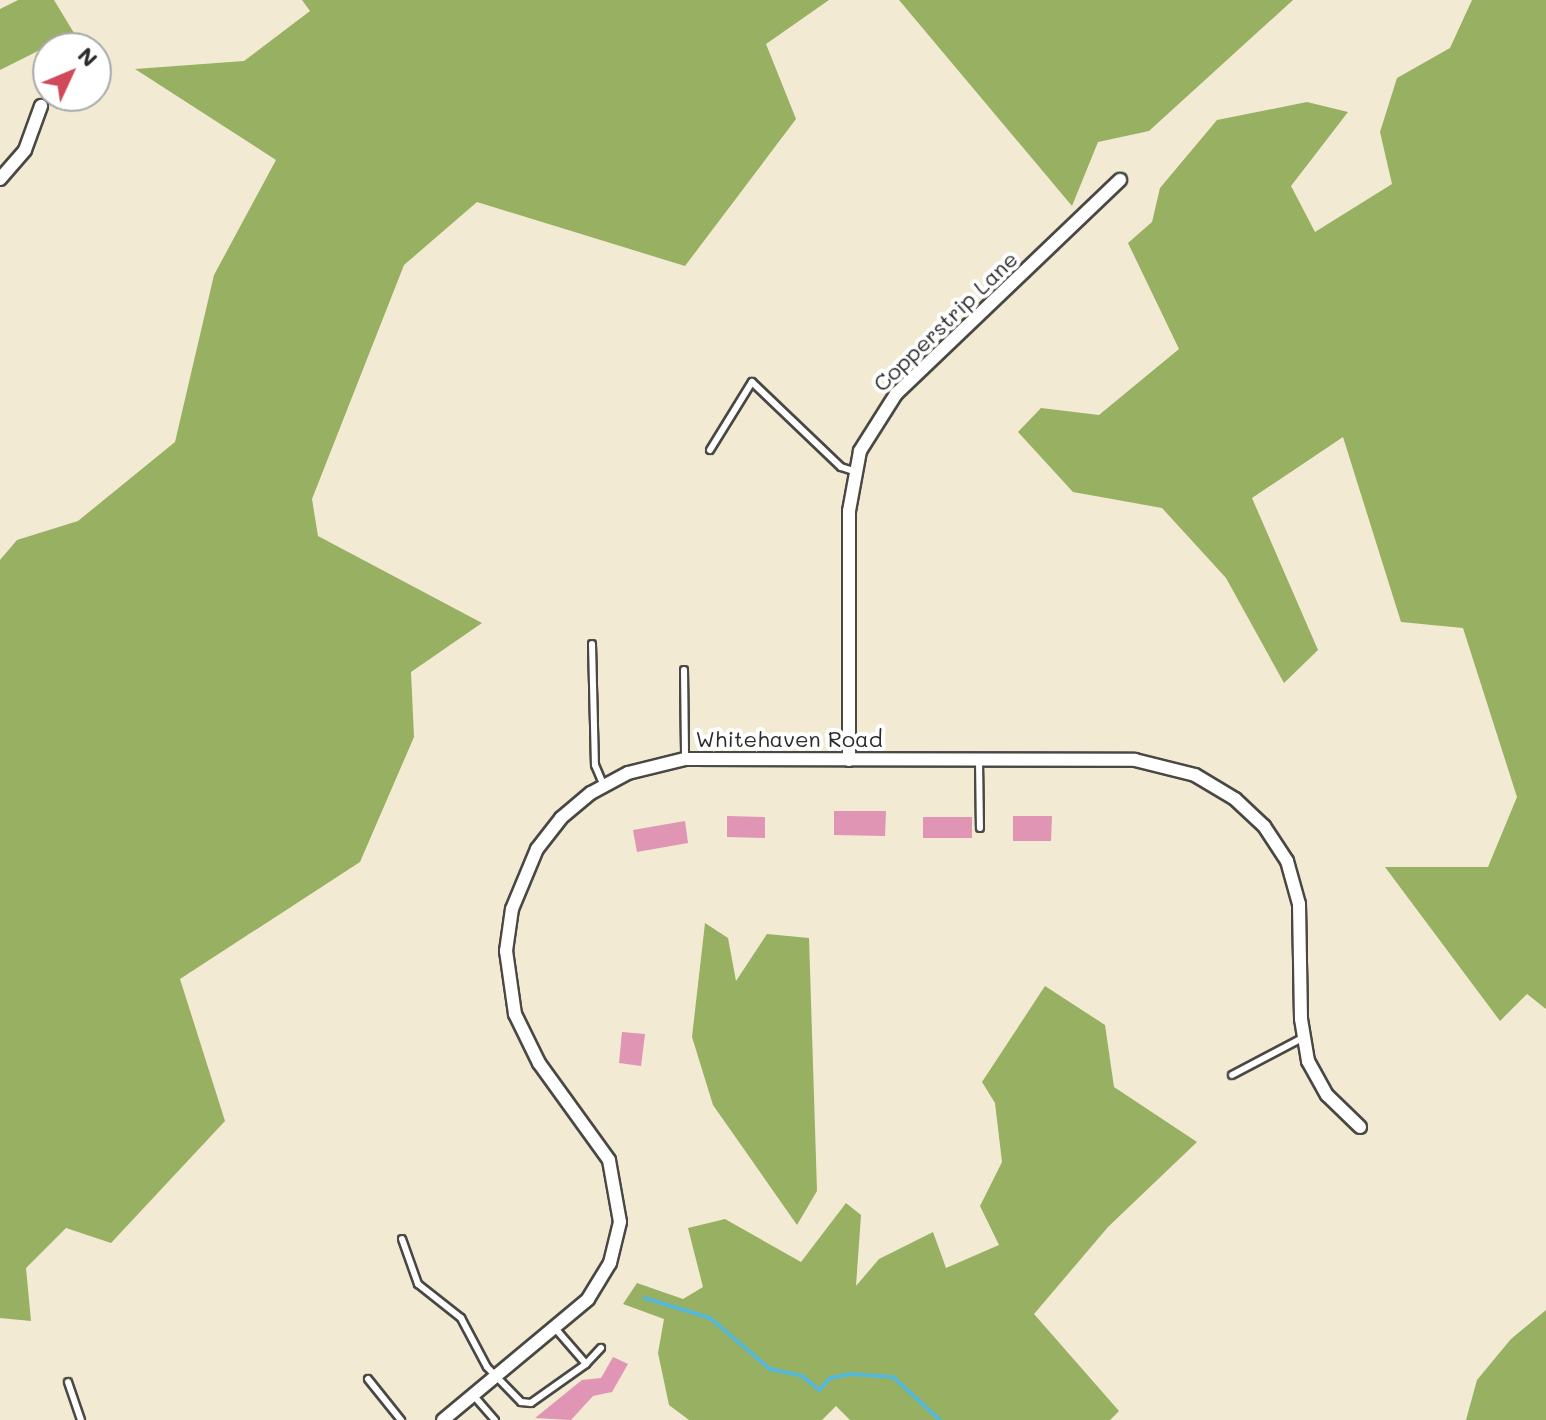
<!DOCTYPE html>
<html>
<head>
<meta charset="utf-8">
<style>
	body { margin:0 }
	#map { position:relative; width:1546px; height:1420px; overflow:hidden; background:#f2ead3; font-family:Mali,sans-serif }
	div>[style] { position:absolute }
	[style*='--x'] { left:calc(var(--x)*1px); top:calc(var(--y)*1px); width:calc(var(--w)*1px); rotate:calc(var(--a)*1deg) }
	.forest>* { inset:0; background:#98b062 }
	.stream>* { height:4px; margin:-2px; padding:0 2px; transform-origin:2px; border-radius:2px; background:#57b8d6 }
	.building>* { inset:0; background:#df95b3 }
	.roads { filter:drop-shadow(2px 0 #494844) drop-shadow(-2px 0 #494844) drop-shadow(0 2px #494844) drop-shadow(0 -2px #494844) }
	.service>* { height:6px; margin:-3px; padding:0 3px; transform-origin:3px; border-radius:3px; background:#fff }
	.minor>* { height:12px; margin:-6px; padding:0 6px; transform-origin:6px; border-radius:6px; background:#fff }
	span { translate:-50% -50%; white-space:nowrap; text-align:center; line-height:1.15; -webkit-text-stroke:8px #fff; paint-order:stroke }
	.street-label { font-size:22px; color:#2b2b2b }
	.north { position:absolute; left:32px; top:32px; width:80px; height:80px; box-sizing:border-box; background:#fff; border:2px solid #aaa; border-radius:50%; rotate:46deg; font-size:22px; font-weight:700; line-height:32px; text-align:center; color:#2b2b2b }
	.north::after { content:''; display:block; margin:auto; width:28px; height:36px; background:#d1495b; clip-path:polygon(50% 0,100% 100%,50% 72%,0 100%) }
</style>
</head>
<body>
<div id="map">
	<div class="forest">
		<div style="clip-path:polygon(18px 0,54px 0,74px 33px,0 70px,0 9px)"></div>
		<div style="clip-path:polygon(302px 0,829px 0,766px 44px,796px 119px,685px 266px,477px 202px,404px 265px,312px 499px,318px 536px,482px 623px,411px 672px,414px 737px,360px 862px,180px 979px,225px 1121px,111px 1243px,66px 1228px,26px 1268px,31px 1321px,0 1318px,0 560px,17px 540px,78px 521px,175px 442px,214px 275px,276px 160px,135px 69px,244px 61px,310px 11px)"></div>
		<div style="clip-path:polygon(899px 0,1293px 0,1149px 131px,1098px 142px,1072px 206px)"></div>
		<div style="clip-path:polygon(1472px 0,1546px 0,1546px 1009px,1527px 994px,1500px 1021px,1385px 867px,1488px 867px,1517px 797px,1463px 628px,1401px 622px,1343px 437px,1252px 498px,1318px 650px,1284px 683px,1226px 578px,1162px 508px,1073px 492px,1018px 432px,1041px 408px,1099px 415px,1179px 349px,1128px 243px,1152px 222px,1160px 188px,1217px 120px,1307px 102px,1348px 112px,1291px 186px,1315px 232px,1392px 184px,1380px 132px,1397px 78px,1450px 48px)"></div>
		<div style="clip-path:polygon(705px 923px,728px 938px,736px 981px,767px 934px,809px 938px,817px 1191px,797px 1225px,713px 1105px,692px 1037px)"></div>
		<div style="clip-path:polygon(1045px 986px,1105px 1025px,1114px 1087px,1197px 1142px,1108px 1227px,1034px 1314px,1119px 1411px,1110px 1420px,850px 1420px,836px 1406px,822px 1420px,689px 1420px,669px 1405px,658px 1353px,664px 1319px,623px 1304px,637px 1283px,683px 1299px,703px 1287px,688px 1228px,725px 1219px,801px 1262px,846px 1203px,861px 1215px,856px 1286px,879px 1259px,933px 1232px,946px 1268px,999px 1245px,980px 1206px,1002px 1162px,995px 1103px,982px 1082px)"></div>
		<div style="clip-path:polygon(1546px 1310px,1546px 1420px,1466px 1420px,1477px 1380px,1511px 1339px)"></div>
	</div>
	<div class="stream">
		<div style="--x:645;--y:1298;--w:68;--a:17.1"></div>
		<div style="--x:710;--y:1318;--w:79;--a:40.4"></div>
		<div style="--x:770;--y:1369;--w:33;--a:12"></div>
		<div style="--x:802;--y:1376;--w:22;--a:39"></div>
		<div style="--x:819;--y:1390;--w:16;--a:-47"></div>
		<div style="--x:830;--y:1378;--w:21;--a:-11"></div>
		<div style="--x:851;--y:1374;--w:42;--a:4.1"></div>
		<div style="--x:893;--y:1377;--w:64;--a:42.5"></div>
	</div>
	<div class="building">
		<div style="clip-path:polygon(834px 811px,886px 811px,885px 836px,834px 835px)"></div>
		<div style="clip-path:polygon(727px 816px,765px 817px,765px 838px,727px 837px)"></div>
		<div style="clip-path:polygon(1013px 816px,1052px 816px,1051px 841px,1013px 841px)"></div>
		<div style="clip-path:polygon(923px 817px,972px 817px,972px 838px,923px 838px)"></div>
		<div style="clip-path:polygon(685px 821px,688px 843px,637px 852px,633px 830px)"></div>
		<div style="clip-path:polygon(622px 1032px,645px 1034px,641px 1066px,619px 1063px)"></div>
		<div style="clip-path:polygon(613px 1357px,628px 1364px,612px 1392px,593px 1396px,571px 1420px,535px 1418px,582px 1380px,601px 1378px)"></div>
	</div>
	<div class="roads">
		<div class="service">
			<div style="--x:710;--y:450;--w:80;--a:-58.3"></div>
			<div style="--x:752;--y:382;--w:123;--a:43.7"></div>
			<div style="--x:841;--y:467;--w:16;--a:18"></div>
			<div style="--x:592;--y:644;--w:121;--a:88.6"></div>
			<div style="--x:595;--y:765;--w:23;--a:67"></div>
			<div style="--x:684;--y:670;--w:88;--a:89.3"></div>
			<div style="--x:979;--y:760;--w:68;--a:89.2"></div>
			<div style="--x:1232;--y:1075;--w:81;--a:-27.8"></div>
			<div style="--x:402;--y:1239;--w:48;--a:70.4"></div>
			<div style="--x:418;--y:1284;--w:55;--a:38.3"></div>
			<div style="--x:461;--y:1318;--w:55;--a:62"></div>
			<div style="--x:487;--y:1367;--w:49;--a:45.8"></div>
			<div style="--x:521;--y:1402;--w:10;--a:6"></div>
			<div style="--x:531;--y:1403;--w:67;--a:-35.3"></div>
			<div style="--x:554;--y:1327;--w:49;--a:49.1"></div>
			<div style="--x:586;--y:1364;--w:22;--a:-47"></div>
			<div style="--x:368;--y:1379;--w:53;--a:51.2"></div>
			<div style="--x:68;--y:1382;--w:40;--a:71.1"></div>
			<div style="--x:474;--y:1396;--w:32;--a:49"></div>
		</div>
		<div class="minor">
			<div style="--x:0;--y:179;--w:38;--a:-49"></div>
			<div style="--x:25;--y:150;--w:47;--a:-70"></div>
			<div style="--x:849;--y:760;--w:249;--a:-90"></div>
			<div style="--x:849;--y:511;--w:61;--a:-79.6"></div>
			<div style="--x:860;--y:451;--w:67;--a:-57.7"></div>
			<div style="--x:896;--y:394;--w:310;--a:-43.7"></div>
			<div style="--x:443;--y:1420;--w:189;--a:-39.8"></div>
			<div style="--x:588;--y:1299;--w:42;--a:-58.6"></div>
			<div style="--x:610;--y:1263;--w:42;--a:-76.3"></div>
			<div style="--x:620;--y:1222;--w:63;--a:-100.1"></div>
			<div style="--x:609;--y:1160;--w:120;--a:-125.8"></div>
			<div style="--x:539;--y:1063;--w:55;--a:-116.1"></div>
			<div style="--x:515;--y:1014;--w:64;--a:-98.1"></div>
			<div style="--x:506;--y:951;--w:42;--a:-81.9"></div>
			<div style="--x:512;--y:909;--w:65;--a:-67.4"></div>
			<div style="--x:537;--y:849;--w:39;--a:-52"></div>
			<div style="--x:561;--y:818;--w:39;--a:-40"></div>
			<div style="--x:591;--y:793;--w:42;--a:-28.4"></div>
			<div style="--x:628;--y:773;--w:59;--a:-13.8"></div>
			<div style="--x:685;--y:759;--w:450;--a:0.1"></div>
			<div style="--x:1135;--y:760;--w:62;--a:14"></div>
			<div style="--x:1195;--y:775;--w:47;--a:31"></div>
			<div style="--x:1235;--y:799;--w:40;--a:43"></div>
			<div style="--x:1264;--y:826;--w:42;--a:56.7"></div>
			<div style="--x:1287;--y:861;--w:45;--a:74.4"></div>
			<div style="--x:1299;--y:904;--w:115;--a:89"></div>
			<div style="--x:1301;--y:1019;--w:43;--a:80.5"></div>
			<div style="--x:1308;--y:1061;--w:39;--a:61"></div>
			<div style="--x:1327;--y:1095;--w:46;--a:44.1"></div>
		</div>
	</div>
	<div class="street-label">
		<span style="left:945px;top:321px;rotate:-44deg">Copperstrip Lane</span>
		<span style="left:789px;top:739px">Whitehaven Road</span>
	</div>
	<div class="north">N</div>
</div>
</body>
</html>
